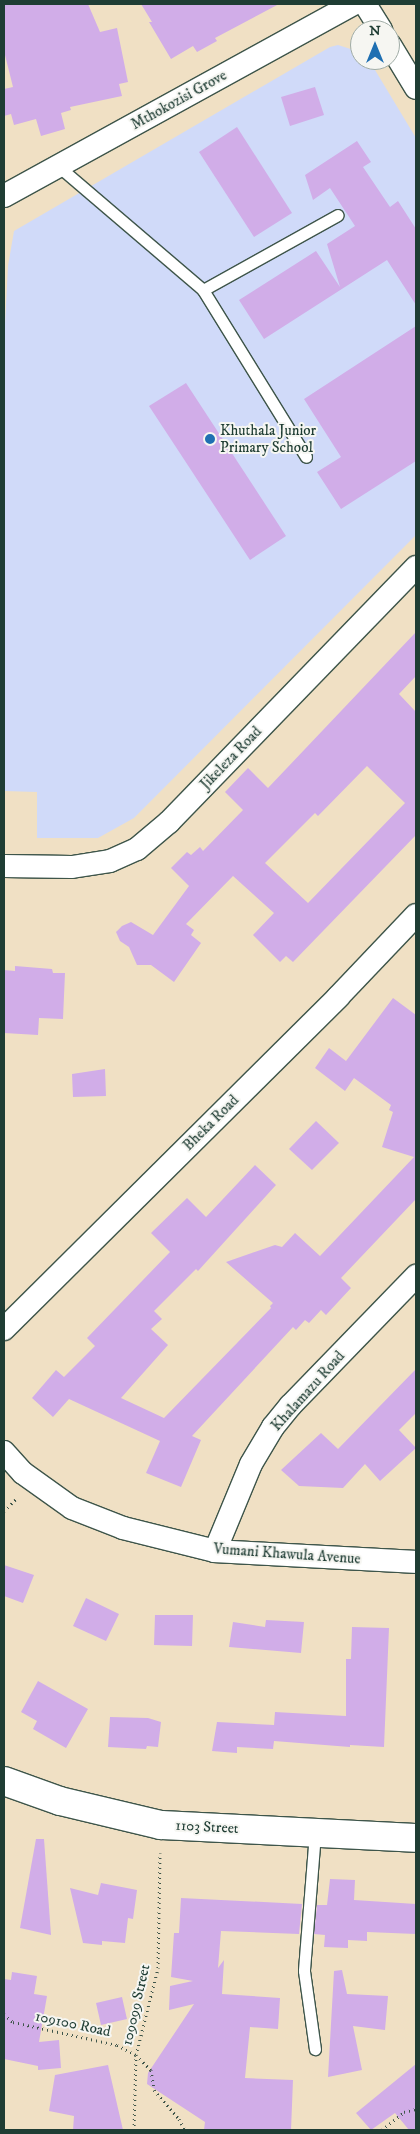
<!DOCTYPE html>
<html>
<head>
<meta charset="utf-8">
<style>
	body { margin:0 }
	#map { position:relative; width:420px; height:2134px; overflow:hidden; background:#f0e0c4; font-family:"IM FELL DW Pica",serif }
	div>[style] { position:absolute }
	[style*='--x'] { left:calc(var(--x)*1px); top:calc(var(--y)*1px); width:calc(var(--w)*1px); rotate:calc(var(--a)*1deg) }
	.built>* { inset:0; background:#d0daf9 }
	.building>* { inset:0; background:#d1ade8 }
	.path>* { height:3px; margin-top:-1.5px; transform-origin:0; background:repeating-linear-gradient(90deg,#3e554a 0 1px,transparent 0 5px) }
	.roads { filter:drop-shadow(1px 0 #3e554a) drop-shadow(-1px 0 #3e554a) drop-shadow(0 1px #3e554a) drop-shadow(0 -1px #3e554a) }
	.service>* { height:11px; margin:-5.5px; padding:0 5.5px; transform-origin:5.5px; border-radius:5.5px; background:#fff }
	.minor>* { height:22px; margin:-11px; padding:0 11px; transform-origin:11px; border-radius:11px; background:#fff }
	.tertiary>* { height:28px; margin:-14px; padding:0 14px; transform-origin:14px; border-radius:14px; background:#fff }
	.dots>* { width:14px; height:14px; translate:-50% -50%; box-sizing:border-box; border:2px solid #f6f6f2; border-radius:50% }
	span { translate:-50% -50%; white-space:nowrap; text-align:center; line-height:1.15; -webkit-text-stroke:4px #f6f6f2; paint-order:stroke }
	.street-label { font-size:15px; color:#1f3d34 }
	.poi-label { font-size:15px; color:#1f3d34 }
	.left { translate:0 -50%; text-align:left }
	.frame { position:absolute; inset:0; border:5px solid #1f3d34; pointer-events:none }
	.north { position:absolute; left:350px; top:20px; width:50px; height:50px; box-sizing:border-box; background:#f6f6f2; border:1px solid #a0aca6; border-radius:50%; rotate:0deg; font-size:14px; font-weight:700; line-height:20px; text-align:center; color:#1f3d34 }
	.north::after { content:''; display:block; margin:auto; width:18px; height:22px; background:#1f6fb2; clip-path:polygon(50% 0,100% 100%,50% 72%,0 100%) }
</style>
</head>
<body>
<div id="map">
	<div class="built">
		<div style="clip-path:polygon(338px 45px,360px 52px,360px 60px,369px 60px,416px 138px,416px 535px,134px 818px,98px 838px,37px 838px,37px 792px,4px 791px,4px 343px,8px 266px,14px 231px,330px 47px)"></div>
	</div>
	<div class="building">
		<div style="clip-path:polygon(4px 4px,88px 4px,100px 32px,117px 28px,128px 82px,119px 84px,122px 96px,70px 107px,71px 110px,61px 113px,65px 129px,41px 136px,36px 119px,14px 125px,11px 114px,4px 116px,4px 89px,13px 87px,4px 51px)"></div>
		<div style="clip-path:polygon(141px 4px,279px 4px,215px 38px,217px 41px,197px 52px,193px 46px,171px 59px,149px 22px,152px 22px)"></div>
		<div style="clip-path:polygon(315px 87px,324px 115px,290px 126px,281px 97px)"></div>
		<div style="clip-path:polygon(237px 127px,292px 213px,254px 237px,199px 152px)"></div>
		<div style="clip-path:polygon(357px 141px,371px 162px,363px 167px,390px 207px,398px 201px,416px 229px,416px 305px,387px 260px,264px 339px,239px 300px,316px 251px,340px 287px,327px 244px,355px 226px,330px 188px,313px 200px,305px 175px)"></div>
		<div style="clip-path:polygon(416px 326px,416px 461px,341px 509px,317px 472px,341px 457px,304px 399px)"></div>
		<div style="clip-path:polygon(186px 383px,286px 536px,250px 560px,149px 406px)"></div>
		<div style="clip-path:polygon(evenodd,416px 632px,416px 676px,399px 694px,416px 712px,416px 835px,293px 962px,286px 956px,280px 962px,253px 935px,274px 913px,233px 876px,186px 924px,194px 930px,191px 935px,201px 943px,174px 982px,151px 965px,137px 965px,129px 947px,120px 941px,116px 932px,122px 926px,131px 922px,153px 935px,189px 886px,171px 868px,187px 852px,191px 855px,200px 847px,203px 851px,243px 810px,225px 792px,248px 768px,268px 788px,416px 632px,367px 766px,405px 803px,308px 903px,265px 863px,315px 813px,318px 816px,367px 766px)"></div>
		<div style="clip-path:polygon(15px 966px,52px 969px,53px 973px,65px 973px,63px 1019px,39px 1018px,38px 1035px,4px 1033px,4px 970px,15px 971px)"></div>
		<div style="clip-path:polygon(393px 998px,416px 1015px,416px 1199px,341px 1278px,351px 1288px,326px 1315px,321px 1310px,309px 1323px,305px 1320px,296px 1330px,293px 1327px,192px 1436px,201px 1440px,181px 1487px,146px 1473px,160px 1441px,69px 1399px,53px 1417px,32px 1398px,56px 1370px,64px 1377px,95px 1346px,87px 1338px,170px 1252px,151px 1233px,187px 1198px,206px 1217px,255px 1165px,276px 1185px,198px 1271px,196px 1269px,154px 1311px,162px 1319px,151px 1329px,168px 1345px,121px 1398px,164px 1418px,271px 1308px,270px 1306px,273px 1303px,226px 1262px,275px 1245px,282px 1247px,295px 1233px,320px 1256px,414px 1157px,382px 1147px,393px 1112px,389px 1110px,391px 1105px,354px 1078px,345px 1091px,315px 1068px,329px 1048px,346px 1061px)"></div>
		<div style="clip-path:polygon(105px 1069px,106px 1096px,73px 1097px,72px 1074px)"></div>
		<div style="clip-path:polygon(316px 1121px,339px 1143px,312px 1170px,289px 1149px)"></div>
		<div style="clip-path:polygon(416px 1369px,416px 1413px,399px 1430px,416px 1448px,380px 1481px,365px 1464px,343px 1488px,299px 1486px,281px 1470px,321px 1433px,338px 1449px)"></div>
		<div style="clip-path:polygon(4px 1565px,34px 1575px,23px 1603px,4px 1596px)"></div>
		<div style="clip-path:polygon(86px 1598px,119px 1614px,106px 1641px,73px 1626px)"></div>
		<div style="clip-path:polygon(155px 1615px,193px 1615px,192px 1646px,154px 1645px)"></div>
		<div style="clip-path:polygon(266px 1620px,304px 1622px,301px 1653px,229px 1647px,233px 1622px,265px 1627px)"></div>
		<div style="clip-path:polygon(352px 1627px,389px 1628px,384px 1747px,350px 1745px,350px 1747px,274px 1741px,273px 1749px,237px 1747px,237px 1753px,212px 1751px,217px 1722px,274px 1725px,275px 1712px,346px 1716px,346px 1659px,351px 1659px)"></div>
		<div style="clip-path:polygon(38px 1681px,88px 1709px,66px 1748px,33px 1729px,37px 1721px,21px 1712px)"></div>
		<div style="clip-path:polygon(110px 1717px,148px 1718px,161px 1722px,158px 1747px,147px 1746px,146px 1749px,108px 1747px)"></div>
		<div style="clip-path:polygon(36px 1839px,44px 1839px,51px 1935px,20px 1928px)"></div>
		<div style="clip-path:polygon(330px 1879px,355px 1880px,354px 1900px,416px 1904px,416px 1934px,367px 1932px,367px 1941px,348px 1940px,348px 1948px,324px 1947px,325px 1935px,314px 1934px,317px 1905px,327px 1905px)"></div>
		<div style="clip-path:polygon(101px 1883px,137px 1890px,133px 1919px,128px 1918px,125px 1943px,102px 1941px,102px 1945px,83px 1943px,70px 1888px,98px 1895px)"></div>
		<div style="clip-path:polygon(181px 1898px,302px 1904px,299px 1934px,221px 1931px,218px 1968px,224px 1960px,222px 1994px,280px 1998px,278px 2029px,250px 2027px,245px 2078px,293px 2080px,291px 2130px,204px 2130px,205px 2122px,147px 2084px,148px 2073px,194px 2004px,169px 2010px,170px 1986px,193px 1981px,171px 1977px,174px 1933px,179px 1933px)"></div>
		<div style="clip-path:polygon(342px 1970px,347px 1994px,388px 1996px,385px 2030px,353px 2026px,362px 2070px,328px 2077px,334px 1971px)"></div>
		<div style="clip-path:polygon(12px 1972px,37px 1976px,34px 1994px,47px 1996px,39px 2042px,59px 2040px,61px 2068px,38px 2070px,38px 2066px,4px 2059px,4px 1979px,11px 1980px)"></div>
		<div style="clip-path:polygon(122px 1997px,127px 2019px,101px 2025px,96px 2003px)"></div>
		<div style="clip-path:polygon(416px 2064px,416px 2130px,409px 2130px,395px 2113px,371px 2130px,356px 2113px)"></div>
		<div style="clip-path:polygon(108px 2065px,123px 2130px,73px 2130px,74px 2116px,49px 2111px,55px 2075px)"></div>
	</div>
	<div class="path">
		<div style="--x:4;--y:1511;--w:17;--a:-45"></div>
		<div style="--x:4;--y:2014;--w:12;--a:42"></div>
		<div style="--x:13;--y:2022;--w:107;--a:12.5"></div>
		<div style="--x:117;--y:2045;--w:21;--a:28"></div>
		<div style="--x:136;--y:2055;--w:21;--a:45"></div>
		<div style="--x:151;--y:2070;--w:20;--a:81"></div>
		<div style="--x:154;--y:2090;--w:38;--a:49"></div>
		<div style="--x:179;--y:2119;--w:13;--a:61"></div>
		<div style="--x:134;--y:2130;--w:75;--a:-88.5"></div>
		<div style="--x:136;--y:2055;--w:90;--a:-75.8"></div>
		<div style="--x:158;--y:1968;--w:115;--a:-89"></div>
		<div style="--x:382;--y:2130;--w:28;--a:-39"></div>
		<div style="--x:404;--y:2112;--w:12;--a:-14"></div>
	</div>
	<div class="roads">
		<div class="service">
			<div style="--x:58;--y:166;--w:191;--a:40.5"></div>
			<div style="--x:203;--y:290;--w:196;--a:58.3"></div>
			<div style="--x:203;--y:290;--w:154;--a:-29.1"></div>
			<div style="--x:315;--y:1833;--w:138;--a:94.6"></div>
			<div style="--x:304;--y:1971;--w:79;--a:82"></div>
		</div>
		<div class="minor">
			<div style="--x:365;--y:4;--w:31;--a:58"></div>
			<div style="--x:390;--y:45;--w:50;--a:58.8"></div>
			<div style="--x:4;--y:196;--w:398;--a:-28.8"></div>
			<div style="--x:4;--y:866;--w:68;--a:0.8"></div>
			<div style="--x:72;--y:867;--w:38;--a:-9"></div>
			<div style="--x:110;--y:861;--w:30;--a:-24"></div>
			<div style="--x:137;--y:849;--w:42;--a:-40.2"></div>
			<div style="--x:169;--y:822;--w:355;--a:-45.9"></div>
			<div style="--x:4;--y:1329;--w:471;--a:-44.8"></div>
			<div style="--x:338;--y:997;--w:113;--a:-46.4"></div>
			<div style="--x:4;--y:1452;--w:28;--a:48"></div>
			<div style="--x:23;--y:1473;--w:60;--a:35.5"></div>
			<div style="--x:72;--y:1508;--w:55;--a:21.4"></div>
			<div style="--x:123;--y:1528;--w:95;--a:14"></div>
			<div style="--x:215;--y:1551;--w:201;--a:3.1"></div>
			<div style="--x:215;--y:1551;--w:94;--a:-67.5"></div>
			<div style="--x:251;--y:1464;--w:43;--a:-59.3"></div>
			<div style="--x:273;--y:1427;--w:28;--a:-51"></div>
			<div style="--x:291;--y:1405;--w:180;--a:-45.9"></div>
		</div>
		<div class="tertiary">
			<div style="--x:4;--y:1781;--w:59;--a:19.7"></div>
			<div style="--x:60;--y:1801;--w:104;--a:13.4"></div>
			<div style="--x:161;--y:1825;--w:255;--a:2.9"></div>
		</div>
	</div>
	<div class="dots">
		<div style="left:210px;top:439px;background:#1f6fb2"></div>
	</div>
	<div class="street-label">
		<span style="left:179px;top:100px;rotate:-29deg">Mthokozisi Grove</span>
		<span style="left:231px;top:758px;rotate:-46deg">Jikeleza Road</span>
		<span style="left:211px;top:1123px;rotate:-45deg">Bheka Road</span>
		<span style="left:308px;top:1391px;rotate:-48deg">Khalamazu Road</span>
		<span style="left:287px;top:1554px;rotate:4deg">Vumani Khawula Avenue</span>
		<span style="left:207px;top:1827px;rotate:3deg">1103 Street</span>
		<span style="left:136px;top:2005px;rotate:-77deg">109099 Street</span>
		<span style="left:73px;top:2024px;rotate:12deg">109100 Road</span>
	</div>
	<div class="poi-label">
		<span class="left" style="left:220px;top:439px">Khuthala Junior<br>Primary School</span>
	</div>
	<div class="frame"></div>
	<div class="north">N</div>
</div>
</body>
</html>
